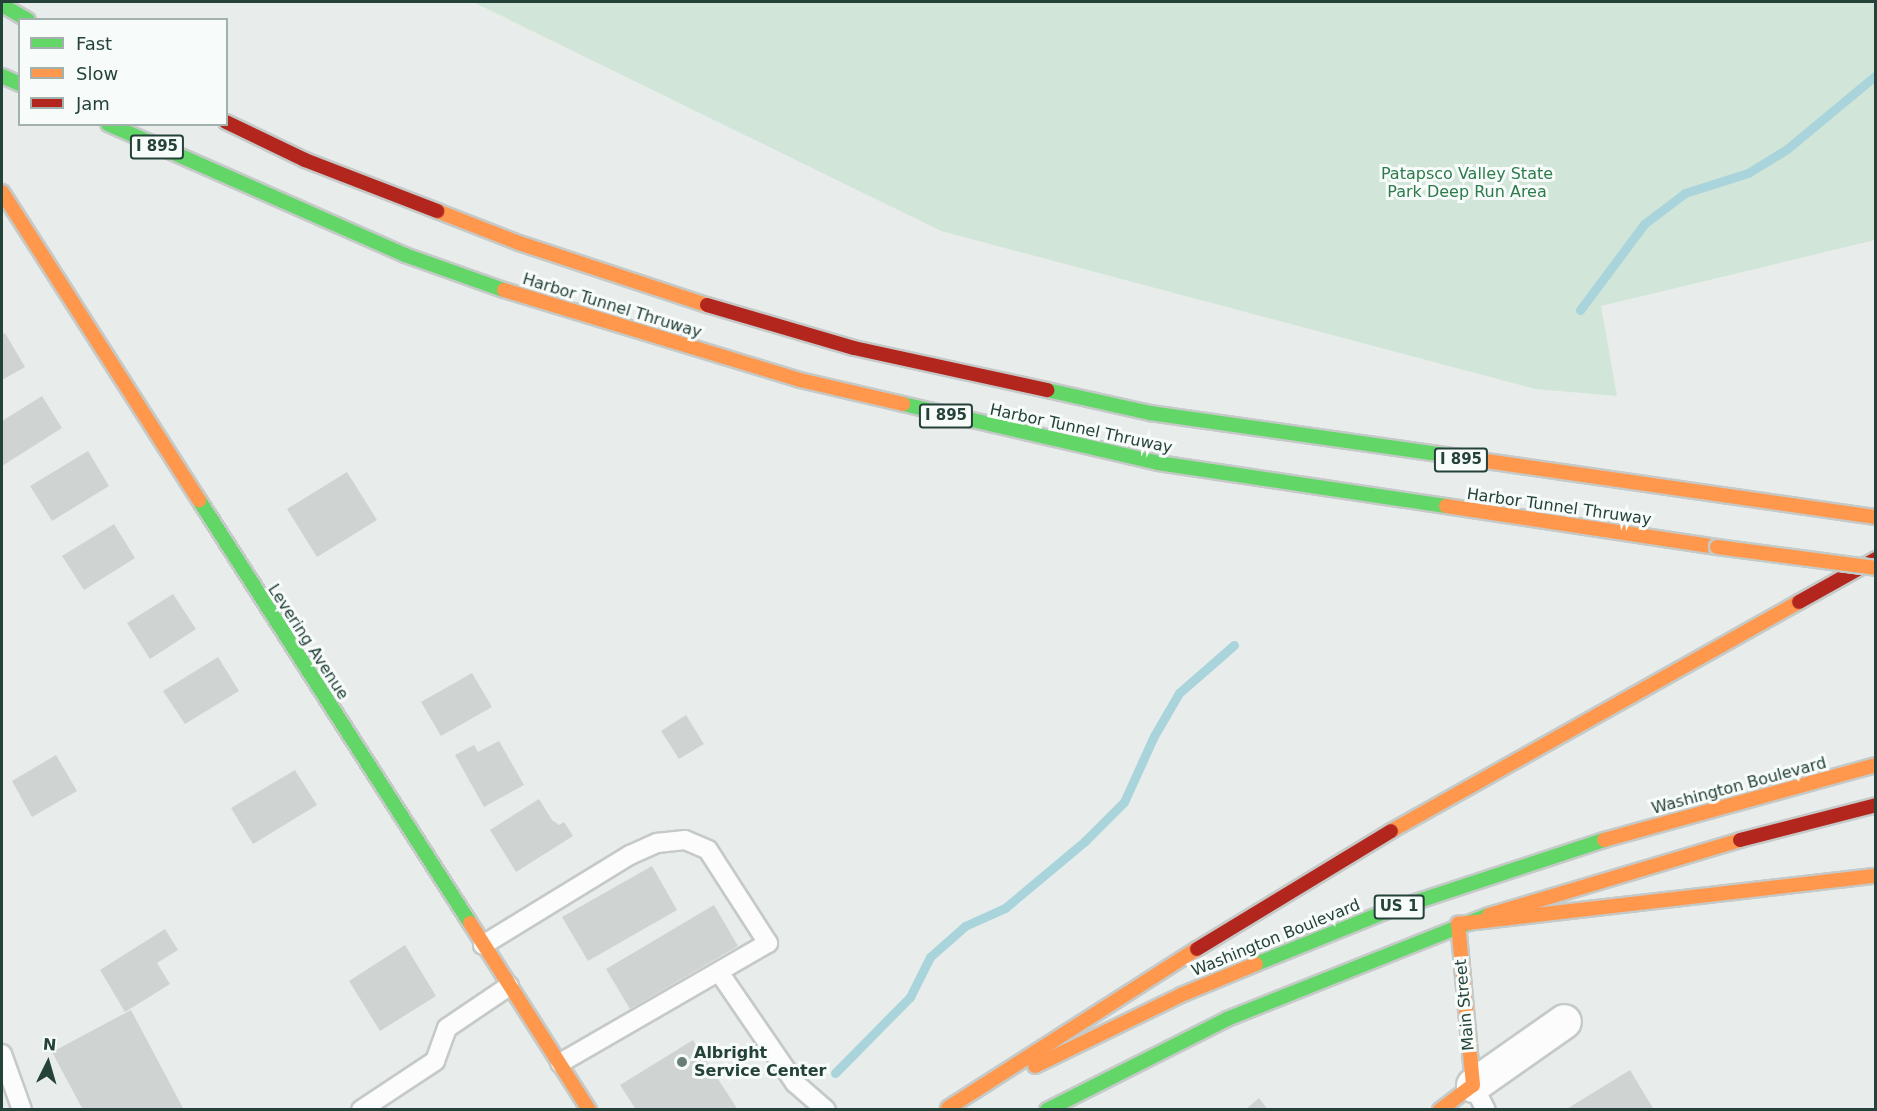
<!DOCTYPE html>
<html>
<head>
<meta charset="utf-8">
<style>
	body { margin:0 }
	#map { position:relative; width:1877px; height:1111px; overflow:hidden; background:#e8edeb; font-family:"DejaVu Sans",sans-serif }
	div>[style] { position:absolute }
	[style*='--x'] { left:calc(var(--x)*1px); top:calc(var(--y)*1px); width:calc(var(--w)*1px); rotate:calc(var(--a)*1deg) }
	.green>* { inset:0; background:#d1e6d8 }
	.stream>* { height:9px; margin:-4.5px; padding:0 4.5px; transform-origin:4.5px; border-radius:4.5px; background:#a9d4db }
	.building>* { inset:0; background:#cfd4d2 }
	.roads { filter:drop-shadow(2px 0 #c5cac8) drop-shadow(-2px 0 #c5cac8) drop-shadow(0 2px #c5cac8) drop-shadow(0 -2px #c5cac8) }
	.lane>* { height:18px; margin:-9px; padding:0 9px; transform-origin:9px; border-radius:9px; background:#fcfcfc }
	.street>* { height:33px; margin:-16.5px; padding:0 16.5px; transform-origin:16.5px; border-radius:16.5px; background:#fcfcfc }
	.fast>* { height:14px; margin:-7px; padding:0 7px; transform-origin:7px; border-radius:7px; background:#63d668 }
	.slow>* { height:14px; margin:-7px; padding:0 7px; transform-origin:7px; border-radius:7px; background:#ff974d }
	.jam>* { height:14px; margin:-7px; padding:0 7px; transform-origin:7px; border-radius:7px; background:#b3261e }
	.bridges { filter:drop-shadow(2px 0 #c3ccc9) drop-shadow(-2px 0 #c3ccc9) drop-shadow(0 2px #c3ccc9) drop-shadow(0 -2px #c3ccc9) }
	.slow-bridge>* { height:14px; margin:-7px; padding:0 7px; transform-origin:7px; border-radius:7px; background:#ff974d }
	.dots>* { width:16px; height:16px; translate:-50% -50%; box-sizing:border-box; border:3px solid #f7fbf9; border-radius:50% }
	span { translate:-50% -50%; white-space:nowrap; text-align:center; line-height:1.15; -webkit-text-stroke:6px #f7fbf9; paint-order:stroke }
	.shield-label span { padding:2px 4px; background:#f7fbf9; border:2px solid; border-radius:4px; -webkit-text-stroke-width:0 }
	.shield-label { font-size:15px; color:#24423a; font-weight:700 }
	.park-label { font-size:16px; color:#2d7a4b }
	.street-label { font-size:16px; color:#24423a }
	.poi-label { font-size:16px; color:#24423a; font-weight:700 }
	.left { translate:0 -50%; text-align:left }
	.frame { position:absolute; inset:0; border:3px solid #24423a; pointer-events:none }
	.legend { position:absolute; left:18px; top:18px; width:210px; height:108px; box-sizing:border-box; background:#f7fbf9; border:2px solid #a3b1ad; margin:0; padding:8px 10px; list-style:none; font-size:18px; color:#24423a }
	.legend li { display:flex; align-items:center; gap:12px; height:30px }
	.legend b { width:30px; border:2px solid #a3b1ad }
	.north { position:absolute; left:18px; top:1033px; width:60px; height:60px; -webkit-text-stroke:4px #f7fbf9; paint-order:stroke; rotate:5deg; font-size:16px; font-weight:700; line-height:24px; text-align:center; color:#24423a }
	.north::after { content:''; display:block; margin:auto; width:21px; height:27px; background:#24423a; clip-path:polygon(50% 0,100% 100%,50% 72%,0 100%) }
</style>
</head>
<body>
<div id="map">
	<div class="green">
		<div style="clip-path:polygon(473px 2px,1875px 2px,1875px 240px,1601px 306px,1617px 396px,1535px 389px,941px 231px)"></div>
	</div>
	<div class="stream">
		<div style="--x:1580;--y:310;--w:107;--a:-53.3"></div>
		<div style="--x:1644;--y:224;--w:51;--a:-37.1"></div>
		<div style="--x:1685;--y:193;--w:66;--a:-17.6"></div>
		<div style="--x:1748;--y:173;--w:46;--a:-31.6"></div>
		<div style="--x:1787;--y:149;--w:116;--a:-39.7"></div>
		<div style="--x:835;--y:1073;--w:107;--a:-45.4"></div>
		<div style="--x:910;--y:997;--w:45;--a:-63.4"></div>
		<div style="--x:930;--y:957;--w:47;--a:-41.5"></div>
		<div style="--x:965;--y:926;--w:44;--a:-24.2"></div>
		<div style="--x:1005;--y:908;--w:104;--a:-39.9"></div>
		<div style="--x:1085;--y:841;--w:55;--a:-45"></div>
		<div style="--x:1124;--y:802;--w:72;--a:-65.6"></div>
		<div style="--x:1154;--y:736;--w:50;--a:-59.8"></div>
		<div style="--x:1179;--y:693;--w:73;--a:-41.1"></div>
	</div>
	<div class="building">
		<div style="clip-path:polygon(5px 333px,25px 367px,2px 380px,2px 335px)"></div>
		<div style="clip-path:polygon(42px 396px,62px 428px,2px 466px,2px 421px)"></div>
		<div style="clip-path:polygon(88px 451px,109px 486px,52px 521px,30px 486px)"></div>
		<div style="clip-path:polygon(347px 472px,377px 520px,317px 557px,287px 509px)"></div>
		<div style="clip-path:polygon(114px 524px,135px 558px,84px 590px,62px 556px)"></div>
		<div style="clip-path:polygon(173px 594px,196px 629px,150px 659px,127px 623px)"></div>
		<div style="clip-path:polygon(218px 657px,239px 691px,185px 724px,163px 691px)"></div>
		<div style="clip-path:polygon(472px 673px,492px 707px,441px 736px,421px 702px)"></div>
		<div style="clip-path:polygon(686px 715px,704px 744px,679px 759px,661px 731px)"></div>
		<div style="clip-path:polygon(499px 741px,524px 785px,484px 807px,455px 755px,474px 745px,478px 752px)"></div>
		<div style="clip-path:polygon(56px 755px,77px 791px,32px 817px,12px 781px)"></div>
		<div style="clip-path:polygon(295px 770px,317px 805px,253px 844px,231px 808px)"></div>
		<div style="clip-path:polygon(539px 799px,552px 820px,559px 825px,564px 822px,573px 836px,516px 872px,490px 830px)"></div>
		<div style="clip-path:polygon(652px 866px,677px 910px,588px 961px,562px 917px)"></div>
		<div style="clip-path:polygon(714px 905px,738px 946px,630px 1009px,606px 969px)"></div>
		<div style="clip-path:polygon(165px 929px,178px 950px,157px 963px,170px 984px,125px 1012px,100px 970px)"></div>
		<div style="clip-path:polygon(405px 945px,436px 996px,380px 1031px,349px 981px)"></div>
		<div style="clip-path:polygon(131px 1010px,184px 1110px,83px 1110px,52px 1052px)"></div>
		<div style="clip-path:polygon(693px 1040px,738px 1110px,636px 1110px,620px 1085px)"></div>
		<div style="clip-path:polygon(1630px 1070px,1654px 1110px,1565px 1110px)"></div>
		<div style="clip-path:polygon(1259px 1098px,1268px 1110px,1245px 1110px)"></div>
	</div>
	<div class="roads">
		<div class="lane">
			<div style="--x:483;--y:945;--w:172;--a:-31.5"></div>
			<div style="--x:630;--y:855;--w:30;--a:-24"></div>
			<div style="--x:657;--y:843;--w:28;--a:-6"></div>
			<div style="--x:685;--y:840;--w:25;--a:23"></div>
			<div style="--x:708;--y:850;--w:111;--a:57.2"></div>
			<div style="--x:768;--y:943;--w:240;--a:150"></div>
			<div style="--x:719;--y:972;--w:135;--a:55.6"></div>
			<div style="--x:795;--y:1083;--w:41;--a:41.1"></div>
			<div style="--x:2;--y:1054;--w:59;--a:70.3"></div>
			<div style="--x:1473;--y:1085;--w:28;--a:63"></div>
			<div style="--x:361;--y:1110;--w:89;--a:-33.5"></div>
			<div style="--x:435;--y:1061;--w:35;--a:-70"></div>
			<div style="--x:447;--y:1028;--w:75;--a:-34.1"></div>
		</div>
		<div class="street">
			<div style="--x:1473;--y:1085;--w:111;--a:-35.1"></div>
		</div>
		<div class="fast">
			<div style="--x:2;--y:5;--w:30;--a:30"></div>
			<div style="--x:2;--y:76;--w:20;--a:24"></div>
			<div style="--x:108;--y:124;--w:325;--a:23.8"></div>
			<div style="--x:405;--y:255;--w:105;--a:19.5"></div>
			<div style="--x:1047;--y:390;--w:106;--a:12.6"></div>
			<div style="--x:1150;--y:413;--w:332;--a:8.1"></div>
			<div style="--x:903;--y:404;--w:262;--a:13"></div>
			<div style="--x:1158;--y:463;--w:291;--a:8.5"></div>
			<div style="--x:199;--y:500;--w:502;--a:57.35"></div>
			<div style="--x:1256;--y:964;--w:136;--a:-22"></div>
			<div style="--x:1382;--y:913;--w:234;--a:-18.2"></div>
			<div style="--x:1047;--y:1110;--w:202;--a:-26.8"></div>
			<div style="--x:1227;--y:1019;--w:282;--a:-21.7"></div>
		</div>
		<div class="slow">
			<div style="--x:2;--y:192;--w:366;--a:57.4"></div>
			<div style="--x:437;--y:211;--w:88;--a:21.3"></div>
			<div style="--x:519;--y:243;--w:198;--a:18.3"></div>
			<div style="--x:504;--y:290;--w:309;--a:16.9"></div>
			<div style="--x:800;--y:380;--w:106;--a:13.1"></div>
			<div style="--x:1479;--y:460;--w:401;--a:8.2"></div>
			<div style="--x:1446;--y:506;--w:274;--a:8.6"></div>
			<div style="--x:1391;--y:831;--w:468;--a:-29.3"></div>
			<div style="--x:1604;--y:840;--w:282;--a:-15.4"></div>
			<div style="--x:1489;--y:915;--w:262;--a:-16.6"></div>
			<div style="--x:470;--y:923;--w:222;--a:57.5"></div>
			<div style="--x:1458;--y:924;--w:421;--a:-6.6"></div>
			<div style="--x:1035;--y:1066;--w:162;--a:-25.9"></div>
			<div style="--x:1181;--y:995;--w:81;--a:-22.5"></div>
			<div style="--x:948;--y:1108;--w:295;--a:-32.6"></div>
			<div style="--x:1440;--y:1110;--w:41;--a:-37.1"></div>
			<div style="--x:1473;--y:1085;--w:162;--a:-95.3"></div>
		</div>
		<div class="jam">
			<div style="--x:226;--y:122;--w:88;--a:25.7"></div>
			<div style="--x:305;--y:160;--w:142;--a:21.1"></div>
			<div style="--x:707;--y:305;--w:153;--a:16.3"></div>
			<div style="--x:854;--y:348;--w:198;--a:12.3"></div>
			<div style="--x:1799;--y:602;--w:88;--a:-29.2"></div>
			<div style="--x:1740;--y:840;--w:140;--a:-14.4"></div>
			<div style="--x:1197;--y:949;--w:227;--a:-31.3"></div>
		</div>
	</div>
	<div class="bridges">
		<div class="slow-bridge">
			<div style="--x:1717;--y:547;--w:160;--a:7.5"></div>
		</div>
	</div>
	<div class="dots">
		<div style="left:682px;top:1062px;background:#697e78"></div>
	</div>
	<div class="shield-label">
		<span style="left:157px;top:147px">I 895</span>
		<span style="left:946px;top:416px">I 895</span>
		<span style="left:1461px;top:460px">I 895</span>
		<span style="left:1399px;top:907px">US 1</span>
	</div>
	<div class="park-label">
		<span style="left:1467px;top:183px">Patapsco Valley State<br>Park Deep Run Area</span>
	</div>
	<div class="street-label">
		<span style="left:612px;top:306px;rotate:17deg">Harbor Tunnel Thruway</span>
		<span style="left:1081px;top:429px;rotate:12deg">Harbor Tunnel Thruway</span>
		<span style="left:1559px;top:507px;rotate:8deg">Harbor Tunnel Thruway</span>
		<span style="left:308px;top:642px;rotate:57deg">Levering Avenue</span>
		<span style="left:1739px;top:786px;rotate:-15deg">Washington Boulevard</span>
		<span style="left:1276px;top:938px;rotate:-22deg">Washington Boulevard</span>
		<span style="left:1465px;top:1005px;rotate:-95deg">Main Street</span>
	</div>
	<div class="poi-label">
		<span class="left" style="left:694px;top:1062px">Albright<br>Service Center</span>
	</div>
	<div class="frame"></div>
	<ul class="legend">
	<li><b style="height:8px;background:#63d668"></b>Fast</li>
	<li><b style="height:8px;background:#ff974d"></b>Slow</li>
	<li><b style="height:8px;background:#b3261e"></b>Jam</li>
	</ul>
	<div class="north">N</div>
</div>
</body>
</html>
